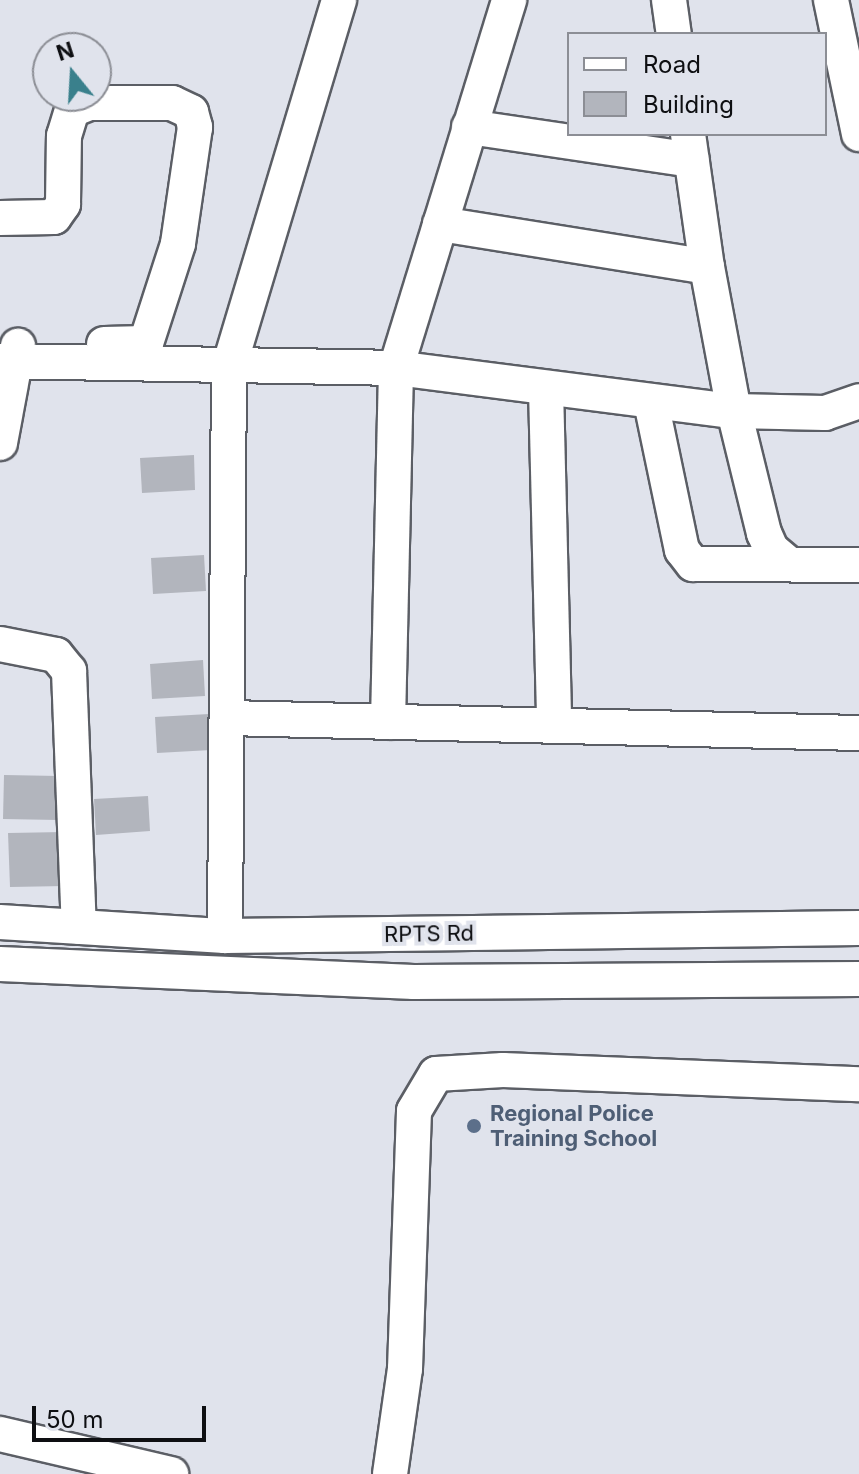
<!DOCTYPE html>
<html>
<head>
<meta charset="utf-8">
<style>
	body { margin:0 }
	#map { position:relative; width:859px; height:1474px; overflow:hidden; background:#e0e3ec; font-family:Inter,sans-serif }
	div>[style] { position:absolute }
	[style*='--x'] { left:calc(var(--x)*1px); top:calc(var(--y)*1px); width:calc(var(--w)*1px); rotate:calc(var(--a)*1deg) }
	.building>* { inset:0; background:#b2b5bd }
	.roads { filter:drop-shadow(2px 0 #5b5e65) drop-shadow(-2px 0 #5b5e65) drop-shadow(0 2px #5b5e65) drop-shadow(0 -2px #5b5e65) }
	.minor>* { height:34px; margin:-17px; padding:0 17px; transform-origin:17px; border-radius:17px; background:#fff }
	.dots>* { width:22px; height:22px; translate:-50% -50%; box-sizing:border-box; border:4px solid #e0e3ec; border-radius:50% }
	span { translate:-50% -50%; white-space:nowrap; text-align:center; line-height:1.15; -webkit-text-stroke:8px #e0e3ec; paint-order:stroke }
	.street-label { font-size:22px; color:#0e0f12 }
	.service-label { font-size:22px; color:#4e5e75; font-weight:700 }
	.left { translate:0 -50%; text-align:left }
	.legend { position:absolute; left:567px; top:32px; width:260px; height:104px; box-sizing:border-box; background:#e0e3ec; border:2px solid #8c8e95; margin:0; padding:10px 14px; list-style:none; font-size:24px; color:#0e0f12 }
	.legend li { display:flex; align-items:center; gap:16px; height:40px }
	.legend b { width:40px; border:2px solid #8c8e95 }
	.north { position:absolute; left:32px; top:32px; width:80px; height:80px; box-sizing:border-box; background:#e0e3ec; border:2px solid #8c8e95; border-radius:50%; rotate:342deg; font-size:22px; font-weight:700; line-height:32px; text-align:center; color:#0e0f12 }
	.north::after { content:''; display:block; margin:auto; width:28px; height:36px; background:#3a808c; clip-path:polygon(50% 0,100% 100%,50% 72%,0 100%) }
	.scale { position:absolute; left:32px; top:1406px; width:174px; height:36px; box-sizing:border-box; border:4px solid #0e0f12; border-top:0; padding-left:10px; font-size:24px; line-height:28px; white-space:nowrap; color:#0e0f12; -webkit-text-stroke:6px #e0e3ec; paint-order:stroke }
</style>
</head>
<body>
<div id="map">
	<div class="building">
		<div style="clip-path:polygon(194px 455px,195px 490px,142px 493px,140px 458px)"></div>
		<div style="clip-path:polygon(204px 555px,206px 591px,153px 594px,151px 558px)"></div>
		<div style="clip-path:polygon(203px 660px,205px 696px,152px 699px,150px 664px)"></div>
		<div style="clip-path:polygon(209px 714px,211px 750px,157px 753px,155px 717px)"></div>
		<div style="clip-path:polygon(4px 775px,59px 776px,58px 820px,3px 819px)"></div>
		<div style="clip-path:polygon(148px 796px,150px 831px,96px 835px,94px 799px)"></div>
		<div style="clip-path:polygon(64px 832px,65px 886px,10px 887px,8px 833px)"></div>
	</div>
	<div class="roads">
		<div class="minor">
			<div style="--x:669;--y:0;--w:34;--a:82"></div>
			<div style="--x:831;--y:0;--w:137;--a:78.2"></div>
			<div style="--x:469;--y:127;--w:225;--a:8.4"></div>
			<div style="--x:688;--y:134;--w:134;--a:81.9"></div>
			<div style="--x:707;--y:267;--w:147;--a:79.4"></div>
			<div style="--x:734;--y:411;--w:126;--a:76.2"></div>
			<div style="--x:764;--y:533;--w:17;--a:66"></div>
			<div style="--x:771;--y:549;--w:23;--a:40"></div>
			<div style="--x:0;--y:218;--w:54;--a:-1.1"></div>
			<div style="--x:54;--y:217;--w:16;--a:-55"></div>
			<div style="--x:63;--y:204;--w:68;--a:-89.2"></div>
			<div style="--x:64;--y:136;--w:27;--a:-73"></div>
			<div style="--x:72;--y:110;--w:18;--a:-22"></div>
			<div style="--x:89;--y:103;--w:83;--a:0"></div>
			<div style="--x:172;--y:103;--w:21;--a:25"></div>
			<div style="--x:191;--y:112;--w:16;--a:75"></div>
			<div style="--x:195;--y:127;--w:118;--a:98.3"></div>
			<div style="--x:178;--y:244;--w:104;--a:107.9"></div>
			<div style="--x:146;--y:343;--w:42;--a:178.6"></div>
			<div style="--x:440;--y:224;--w:270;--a:9.1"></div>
			<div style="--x:0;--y:361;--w:396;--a:1"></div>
			<div style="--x:396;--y:368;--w:341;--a:7.3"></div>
			<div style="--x:734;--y:411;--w:91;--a:1.3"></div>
			<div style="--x:825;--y:413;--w:36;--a:-19"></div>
			<div style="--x:546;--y:388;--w:338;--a:88.6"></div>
			<div style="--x:651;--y:402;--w:151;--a:78.2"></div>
			<div style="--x:682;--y:550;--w:18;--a:52"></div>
			<div style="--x:693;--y:564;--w:166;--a:0.3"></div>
			<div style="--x:0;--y:443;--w:99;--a:-79.5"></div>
			<div style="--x:0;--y:644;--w:57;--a:11.1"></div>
			<div style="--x:56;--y:655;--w:21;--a:51"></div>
			<div style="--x:69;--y:671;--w:256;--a:87.8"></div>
			<div style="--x:227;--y:718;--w:632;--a:1.36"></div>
			<div style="--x:388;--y:722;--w:354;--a:-88.7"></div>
			<div style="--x:396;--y:368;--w:385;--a:-72.9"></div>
			<div style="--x:0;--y:922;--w:225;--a:3.6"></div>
			<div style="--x:225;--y:936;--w:634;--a:-0.72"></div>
			<div style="--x:225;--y:936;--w:569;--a:-89.6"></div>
			<div style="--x:229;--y:367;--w:383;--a:-73.3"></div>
			<div style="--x:0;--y:964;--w:414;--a:2.5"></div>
			<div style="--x:414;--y:982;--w:445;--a:-0.4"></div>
			<div style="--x:0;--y:1434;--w:176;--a:13.2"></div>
			<div style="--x:390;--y:1474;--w:106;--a:-81.9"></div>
			<div style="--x:405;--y:1369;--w:258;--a:-88"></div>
			<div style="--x:414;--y:1111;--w:43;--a:-59.3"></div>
			<div style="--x:436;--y:1074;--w:67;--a:-3.4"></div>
			<div style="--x:503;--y:1070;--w:356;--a:2.3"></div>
		</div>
	</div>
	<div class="dots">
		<div style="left:474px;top:1126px;background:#5c6f8a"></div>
	</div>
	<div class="street-label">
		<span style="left:429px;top:934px;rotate:-1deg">RPTS Rd</span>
	</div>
	<div class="service-label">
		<span class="left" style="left:490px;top:1126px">Regional Police<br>Training School</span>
	</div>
	<ul class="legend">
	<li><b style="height:10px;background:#fff"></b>Road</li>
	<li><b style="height:22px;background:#b2b5bd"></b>Building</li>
	</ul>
	<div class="north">N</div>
	<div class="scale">50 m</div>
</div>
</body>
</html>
